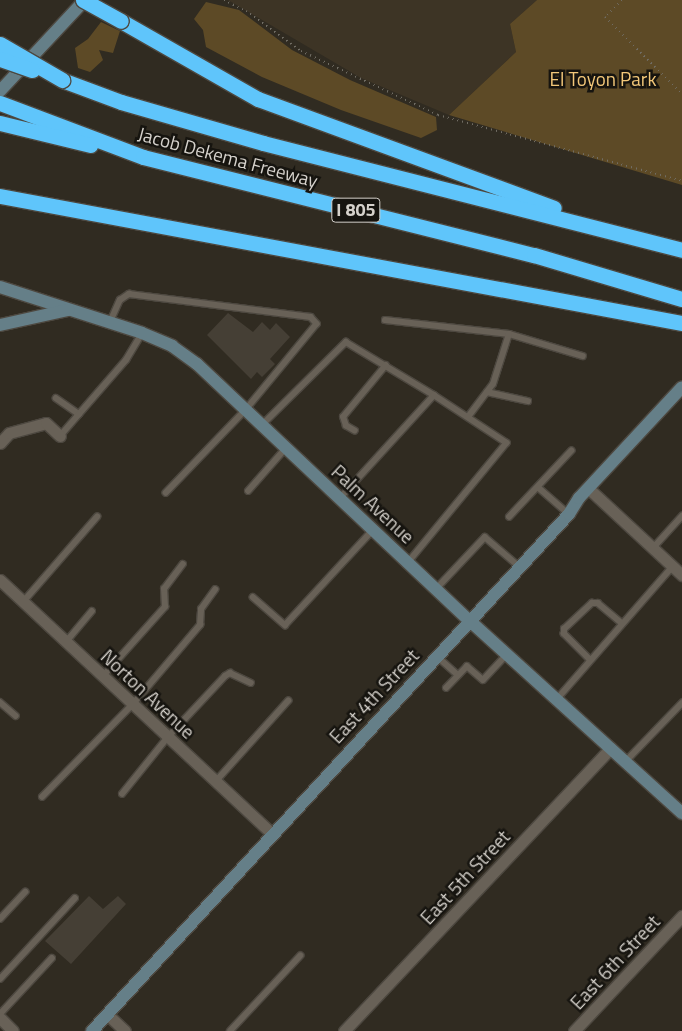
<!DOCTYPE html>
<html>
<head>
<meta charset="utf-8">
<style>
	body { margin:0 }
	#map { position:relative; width:682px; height:1031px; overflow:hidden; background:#302b21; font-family:"Titillium Web",sans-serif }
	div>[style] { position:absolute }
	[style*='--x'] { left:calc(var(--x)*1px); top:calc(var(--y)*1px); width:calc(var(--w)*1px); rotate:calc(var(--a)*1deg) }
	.built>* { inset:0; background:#3d3425 }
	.green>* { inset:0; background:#5d4a26 }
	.building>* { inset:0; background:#453f35 }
	.path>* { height:2px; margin-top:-1px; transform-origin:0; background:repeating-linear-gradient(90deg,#716d64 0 1px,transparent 0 5px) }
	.roads { filter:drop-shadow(1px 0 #4d4840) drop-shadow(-1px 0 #4d4840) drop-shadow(0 1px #4d4840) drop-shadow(0 -1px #4d4840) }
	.lane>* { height:5.5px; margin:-2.75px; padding:0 2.75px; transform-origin:2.75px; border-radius:2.75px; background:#686157 }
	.street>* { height:11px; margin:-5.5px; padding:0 5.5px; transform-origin:5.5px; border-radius:5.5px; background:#686157 }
	.secondary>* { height:12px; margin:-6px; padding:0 6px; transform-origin:6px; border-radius:6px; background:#657f88 }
	.highway>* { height:15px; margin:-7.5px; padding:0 7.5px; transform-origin:7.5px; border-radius:7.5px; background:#5fc5fb }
	.bridges { filter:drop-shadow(1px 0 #4d4840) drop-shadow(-1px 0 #4d4840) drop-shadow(0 1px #4d4840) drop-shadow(0 -1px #4d4840) }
	.highway-bridge>* { height:15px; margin:-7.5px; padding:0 7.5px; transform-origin:7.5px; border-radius:7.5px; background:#5fc5fb }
	span { translate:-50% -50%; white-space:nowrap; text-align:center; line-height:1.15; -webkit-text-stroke:5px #16140f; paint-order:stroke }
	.shield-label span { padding:1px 4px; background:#16140f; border:1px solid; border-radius:4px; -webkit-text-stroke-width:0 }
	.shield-label { font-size:18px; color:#d5d1cb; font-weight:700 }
	.park-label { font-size:19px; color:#f2c779 }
	.street-label { font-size:19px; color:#d5d1cb }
</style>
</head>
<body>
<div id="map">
	<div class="built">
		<div style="clip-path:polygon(228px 0,537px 0,510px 24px,516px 52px,449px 115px,361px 78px)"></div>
	</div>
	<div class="green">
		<div style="clip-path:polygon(537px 0,682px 0,682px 185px,449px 115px,516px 52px,510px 24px)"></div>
		<div style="clip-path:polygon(206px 2px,239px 10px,292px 50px,350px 80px,436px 117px,437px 130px,421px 138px,341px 110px,262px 77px,206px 47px,203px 30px,194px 19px)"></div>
		<div style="clip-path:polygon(101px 22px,120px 31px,113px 53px,99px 50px,103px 60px,90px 72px,78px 68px,75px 48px,88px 39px)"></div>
	</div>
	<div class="building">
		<div style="clip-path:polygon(228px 313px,253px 332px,262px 322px,270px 330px,276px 323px,290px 337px,270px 359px,275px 364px,262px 377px,257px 372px,251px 379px,207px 335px)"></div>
		<div style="clip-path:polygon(89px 896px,103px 909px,118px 896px,126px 904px,71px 964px,45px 941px)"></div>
	</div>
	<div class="path">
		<div style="--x:224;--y:0;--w:25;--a:27"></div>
		<div style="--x:246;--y:11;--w:68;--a:36"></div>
		<div style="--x:301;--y:51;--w:151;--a:25"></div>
		<div style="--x:438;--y:115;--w:253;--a:15.1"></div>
		<div style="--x:622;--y:0;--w:24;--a:135"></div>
		<div style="--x:605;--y:17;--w:109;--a:45"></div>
	</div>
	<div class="roads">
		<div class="lane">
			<div style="--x:385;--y:320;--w:125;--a:6.4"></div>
			<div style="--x:509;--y:334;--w:77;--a:16.6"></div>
			<div style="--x:110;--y:322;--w:24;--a:-66"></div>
			<div style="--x:120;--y:300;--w:11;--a:-34"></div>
			<div style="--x:129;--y:294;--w:183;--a:7.2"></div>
			<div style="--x:311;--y:317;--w:9;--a:49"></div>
			<div style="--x:317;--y:324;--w:112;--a:129.5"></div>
			<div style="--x:246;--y:410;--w:115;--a:133.9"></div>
			<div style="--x:487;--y:392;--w:42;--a:12.4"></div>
			<div style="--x:56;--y:398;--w:28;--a:35"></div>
			<div style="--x:79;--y:414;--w:72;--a:-49"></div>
			<div style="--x:126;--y:360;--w:31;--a:-59"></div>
			<div style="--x:468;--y:417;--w:41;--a:-52.9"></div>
			<div style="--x:493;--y:384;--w:52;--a:-72.3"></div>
			<div style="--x:262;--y:425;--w:118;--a:-44.7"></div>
			<div style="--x:346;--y:342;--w:103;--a:31.1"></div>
			<div style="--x:355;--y:431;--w:10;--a:-151"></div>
			<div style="--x:346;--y:426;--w:9;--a:-108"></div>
			<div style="--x:343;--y:417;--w:67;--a:-50.4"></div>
			<div style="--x:60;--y:436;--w:29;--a:-49"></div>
			<div style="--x:538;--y:487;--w:41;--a:41.1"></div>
			<div style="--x:248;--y:491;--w:57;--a:-48.5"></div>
			<div style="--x:340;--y:498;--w:139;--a:-47.6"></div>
			<div style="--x:434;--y:395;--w:87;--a:33.3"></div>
			<div style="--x:507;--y:443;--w:156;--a:129.5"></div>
			<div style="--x:509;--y:517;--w:91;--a:-46.8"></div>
			<div style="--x:653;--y:548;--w:43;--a:-47.8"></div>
			<div style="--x:436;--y:589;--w:71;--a:-46.7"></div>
			<div style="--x:485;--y:537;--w:46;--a:40.6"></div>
			<div style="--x:253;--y:597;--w:43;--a:41.2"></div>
			<div style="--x:285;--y:625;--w:129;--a:-47.2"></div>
			<div style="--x:23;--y:602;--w:113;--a:-49"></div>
			<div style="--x:66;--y:642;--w:40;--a:-50"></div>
			<div style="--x:438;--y:657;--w:27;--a:42"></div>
			<div style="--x:590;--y:660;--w:37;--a:-135"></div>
			<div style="--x:564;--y:634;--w:5;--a:-90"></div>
			<div style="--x:564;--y:629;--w:38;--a:-43"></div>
			<div style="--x:592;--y:603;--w:6;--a:0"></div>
			<div style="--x:598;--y:603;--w:31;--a:40"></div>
			<div style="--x:103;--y:676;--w:93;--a:-48.1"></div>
			<div style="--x:165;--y:607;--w:18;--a:-93"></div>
			<div style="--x:164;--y:589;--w:31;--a:-53"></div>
			<div style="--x:446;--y:688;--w:30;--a:-46"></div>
			<div style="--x:467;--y:666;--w:21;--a:41"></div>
			<div style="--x:483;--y:680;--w:35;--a:-47"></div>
			<div style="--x:557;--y:699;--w:175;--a:-48.9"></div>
			<div style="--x:0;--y:702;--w:21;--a:41"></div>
			<div style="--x:626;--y:761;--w:81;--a:-46"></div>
			<div style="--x:216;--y:781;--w:108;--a:-48"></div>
			<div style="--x:122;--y:794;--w:73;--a:-51.1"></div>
			<div style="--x:168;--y:737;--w:83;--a:-46.9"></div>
			<div style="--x:225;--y:676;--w:6;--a:-31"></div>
			<div style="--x:230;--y:673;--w:23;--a:25"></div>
			<div style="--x:42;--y:797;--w:130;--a:-45.6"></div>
			<div style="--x:133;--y:704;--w:104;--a:-49.7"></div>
			<div style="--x:200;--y:625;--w:16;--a:-86"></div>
			<div style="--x:201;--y:609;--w:24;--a:-54"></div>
			<div style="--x:0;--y:919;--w:37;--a:-47"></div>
			<div style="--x:0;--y:979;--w:110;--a:-47.2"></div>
			<div style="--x:0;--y:1014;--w:76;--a:-47.1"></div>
			<div style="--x:230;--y:1031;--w:103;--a:-47"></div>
		</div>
		<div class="street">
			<div style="--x:0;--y:443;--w:13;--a:-48"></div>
			<div style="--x:9;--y:433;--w:38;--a:-15"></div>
			<div style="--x:46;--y:423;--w:19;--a:43"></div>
			<div style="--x:588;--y:488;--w:128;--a:42.8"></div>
			<div style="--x:0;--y:580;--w:372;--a:43"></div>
			<div style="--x:108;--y:1015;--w:23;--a:43"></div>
			<div style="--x:0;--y:1018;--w:18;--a:45"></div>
			<div style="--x:344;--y:1031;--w:389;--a:-46.7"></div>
			<div style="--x:574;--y:1031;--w:158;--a:-46.8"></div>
		</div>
		<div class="secondary">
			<div style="--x:0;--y:91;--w:125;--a:-47"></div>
			<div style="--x:0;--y:287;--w:149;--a:17.9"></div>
			<div style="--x:142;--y:333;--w:33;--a:23"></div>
			<div style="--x:172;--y:346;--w:31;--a:36"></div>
			<div style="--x:197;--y:364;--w:375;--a:43.3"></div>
			<div style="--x:470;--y:621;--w:286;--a:42.2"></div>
			<div style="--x:0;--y:325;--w:70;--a:-12.4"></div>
			<div style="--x:92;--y:1031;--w:703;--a:-47.3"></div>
			<div style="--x:569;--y:514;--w:19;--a:-58"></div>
			<div style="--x:579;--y:498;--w:151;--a:-47.1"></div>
		</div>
		<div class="highway">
			<div style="--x:121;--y:21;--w:158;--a:29.7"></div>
			<div style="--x:258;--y:99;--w:315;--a:20.2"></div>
			<div style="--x:62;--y:80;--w:63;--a:20.4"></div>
			<div style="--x:121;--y:102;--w:148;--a:16.1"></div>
			<div style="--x:263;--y:143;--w:432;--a:14.3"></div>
			<div style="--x:0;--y:103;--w:153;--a:20.7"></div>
			<div style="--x:143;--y:157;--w:403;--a:14.1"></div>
			<div style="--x:534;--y:255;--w:154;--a:16.6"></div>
			<div style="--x:0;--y:123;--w:93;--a:13.7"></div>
			<div style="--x:0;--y:196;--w:694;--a:10.55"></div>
		</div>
	</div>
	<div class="bridges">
		<div class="highway-bridge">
			<div style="--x:83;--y:0;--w:43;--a:28.9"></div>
			<div style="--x:0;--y:44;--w:72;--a:30.1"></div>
			<div style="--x:0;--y:59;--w:34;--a:19"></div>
		</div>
	</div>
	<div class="shield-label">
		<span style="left:356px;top:210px">I 805</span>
	</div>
	<div class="park-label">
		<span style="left:603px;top:79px">El Toyon Park</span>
	</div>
	<div class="street-label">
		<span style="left:228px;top:157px;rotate:15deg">Jacob Dekema Freeway</span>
		<span style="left:373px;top:504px;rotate:43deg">Palm Avenue</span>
		<span style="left:148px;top:694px;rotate:43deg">Norton Avenue</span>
		<span style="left:374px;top:696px;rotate:-47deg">East 4th Street</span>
		<span style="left:465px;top:877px;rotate:-47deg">East 5th Street</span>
		<span style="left:615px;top:962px;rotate:-47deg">East 6th Street</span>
	</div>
</div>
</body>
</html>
